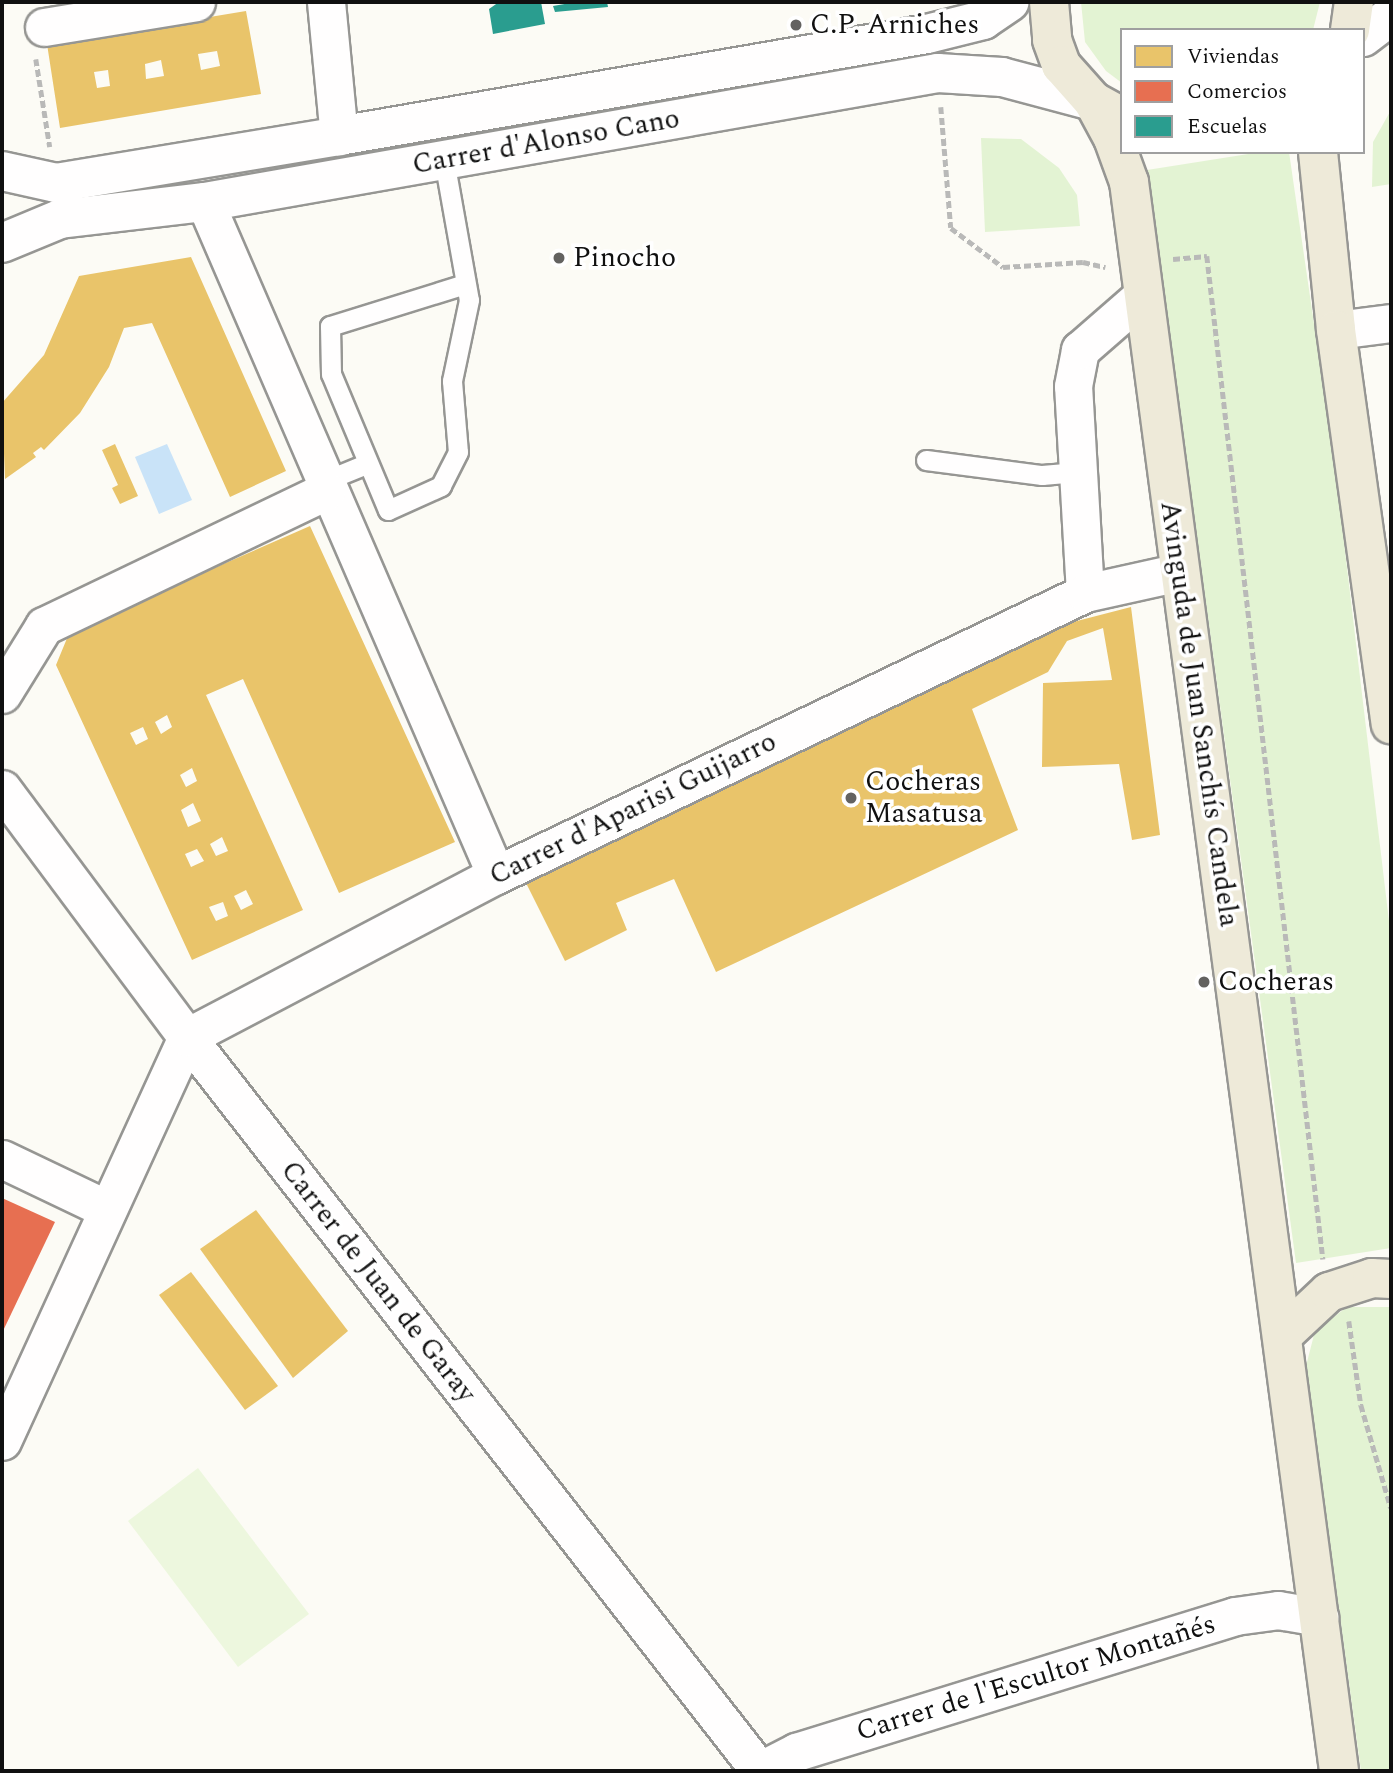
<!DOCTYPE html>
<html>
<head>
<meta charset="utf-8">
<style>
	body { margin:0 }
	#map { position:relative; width:1393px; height:1773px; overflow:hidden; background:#fcfbf5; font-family:Spectral,serif }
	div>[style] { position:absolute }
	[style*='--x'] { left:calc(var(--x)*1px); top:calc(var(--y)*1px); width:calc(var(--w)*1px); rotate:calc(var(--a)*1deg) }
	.green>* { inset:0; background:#e3f3d3 }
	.pitch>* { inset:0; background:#edf7de }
	.water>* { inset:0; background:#c9e3f8 }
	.homes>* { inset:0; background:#e9c46a }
	.shops>* { inset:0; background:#e76f51 }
	.schools>* { inset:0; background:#2a9d8f }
	.path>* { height:4.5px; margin-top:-2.25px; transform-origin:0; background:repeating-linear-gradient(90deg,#b9b9b8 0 7px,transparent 0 10.5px) }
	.roads { filter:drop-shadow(2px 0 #969693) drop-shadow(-2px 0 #969693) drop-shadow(0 2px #969693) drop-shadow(0 -2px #969693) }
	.service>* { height:19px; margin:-9.5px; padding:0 9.5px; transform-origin:9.5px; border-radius:9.5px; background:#fffefe }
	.minor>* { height:37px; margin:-18.5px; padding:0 18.5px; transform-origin:18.5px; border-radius:18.5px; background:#fffefe }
	.tertiary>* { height:38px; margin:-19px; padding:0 19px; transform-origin:19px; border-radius:19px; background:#fffefe }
	.primary>* { height:38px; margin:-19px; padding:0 19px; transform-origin:19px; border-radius:19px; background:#eeead9 }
	.dots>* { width:19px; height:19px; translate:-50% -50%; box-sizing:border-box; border:4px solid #fff; border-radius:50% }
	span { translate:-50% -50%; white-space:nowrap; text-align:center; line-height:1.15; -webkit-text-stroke:7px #fff; paint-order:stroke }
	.poi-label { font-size:28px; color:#101010 }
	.left { translate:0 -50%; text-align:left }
	.street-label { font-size:28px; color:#101010 }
	.frame { position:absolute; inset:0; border:4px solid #101010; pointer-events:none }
	.legend { position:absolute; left:1120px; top:28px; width:245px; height:126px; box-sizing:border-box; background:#fff; border:2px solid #9f9f9f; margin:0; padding:9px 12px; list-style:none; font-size:21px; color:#101010 }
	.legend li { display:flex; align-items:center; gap:14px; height:35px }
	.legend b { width:35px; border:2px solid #9f9f9f }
</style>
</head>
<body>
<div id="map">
	<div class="green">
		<div style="clip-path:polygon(1081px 2px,1320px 2px,1313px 30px,1122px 30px,1122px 83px,1106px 71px,1085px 42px)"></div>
		<div style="clip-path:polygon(1391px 110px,1391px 184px,1372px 187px,1373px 142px)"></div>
		<div style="clip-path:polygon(981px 138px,1021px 139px,1059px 168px,1077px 195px,1080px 226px,985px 232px)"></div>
		<div style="clip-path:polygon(1261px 152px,1289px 152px,1336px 475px,1391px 938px,1391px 1248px,1296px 1263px,1147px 170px)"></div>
		<div style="clip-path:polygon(1347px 1307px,1391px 1307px,1391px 1771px,1361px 1771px,1306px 1366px,1315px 1331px)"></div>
	</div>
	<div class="pitch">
		<div style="clip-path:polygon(198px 1468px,309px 1614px,238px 1667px,128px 1521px)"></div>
	</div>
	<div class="water">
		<div style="clip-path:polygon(167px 444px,192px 500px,159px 514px,135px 457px)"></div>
	</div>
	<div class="homes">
		<div style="clip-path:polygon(evenodd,246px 11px,261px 94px,60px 128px,47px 44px,246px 11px,217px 51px,220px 66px,201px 70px,198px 54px,217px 51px,246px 11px,161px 60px,164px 76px,146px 79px,145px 64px,161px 60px,246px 11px,108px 70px,110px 86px,97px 88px,94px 72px,108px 70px)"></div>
		<div style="clip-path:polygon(191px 257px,286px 471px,230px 497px,152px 323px,124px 328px,109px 367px,80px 413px,44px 450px,41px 447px,33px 453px,36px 457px,5px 479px,2px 403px,44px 355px,79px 276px)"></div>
		<div style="clip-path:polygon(115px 444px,138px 496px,120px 504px,112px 488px,118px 485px,102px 450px)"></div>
		<div style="clip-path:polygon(evenodd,310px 526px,455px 842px,339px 893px,243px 679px,206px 695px,303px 910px,192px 960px,56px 665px,70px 631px,310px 526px,167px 715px,172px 727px,161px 734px,155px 722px,167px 715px,310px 526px,143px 727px,148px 739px,136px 745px,130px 733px,143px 727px,310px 526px,192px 768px,197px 781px,186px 787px,180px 775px,192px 768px,310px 526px,193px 803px,201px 821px,188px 827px,181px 810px,193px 803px,310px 526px,222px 837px,228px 851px,216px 856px,210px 844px,222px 837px,310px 526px,197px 849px,204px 861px,191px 867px,185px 854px,197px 849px,310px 526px,246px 890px,253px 904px,241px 910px,234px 896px,246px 890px,310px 526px,223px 902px,228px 916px,216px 921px,209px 907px,223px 902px)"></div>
		<div style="clip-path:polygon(1131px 607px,1160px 835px,1132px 840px,1119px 764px,1042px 767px,1043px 683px,1112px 680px,1103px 628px,1067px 641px,1048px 672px,972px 709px,1018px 830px,716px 972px,674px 879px,616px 903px,627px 930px,565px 961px,525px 881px,1046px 629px)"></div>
		<div style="clip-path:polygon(256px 1210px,348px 1331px,293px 1378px,200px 1249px)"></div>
		<div style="clip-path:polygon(191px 1272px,278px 1386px,245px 1410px,159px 1295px)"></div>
	</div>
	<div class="shops">
		<div style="clip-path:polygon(2px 1198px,55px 1222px,2px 1333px)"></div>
	</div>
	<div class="schools">
		<div style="clip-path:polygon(499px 2px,541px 2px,545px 24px,493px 34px,489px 9px)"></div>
		<div style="clip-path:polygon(576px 2px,607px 2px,608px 7px,555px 12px,553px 6px)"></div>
	</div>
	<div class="path">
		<div style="--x:36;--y:59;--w:89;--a:81"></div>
		<div style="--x:941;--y:107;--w:121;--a:85.3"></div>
		<div style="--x:951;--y:228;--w:65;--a:36.9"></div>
		<div style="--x:1003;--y:267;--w:80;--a:-3.6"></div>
		<div style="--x:1083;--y:262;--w:23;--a:13"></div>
		<div style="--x:1173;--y:259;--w:34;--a:-5"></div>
		<div style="--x:1207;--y:256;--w:1010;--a:83.4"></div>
		<div style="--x:1349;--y:1321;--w:85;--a:81.9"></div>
		<div style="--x:1361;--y:1405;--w:107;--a:73.8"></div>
	</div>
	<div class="roads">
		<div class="service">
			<div style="--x:444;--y:160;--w:142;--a:79.9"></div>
			<div style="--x:469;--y:300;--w:83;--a:101.9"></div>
			<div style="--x:452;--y:381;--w:71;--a:85.2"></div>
			<div style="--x:458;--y:452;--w:38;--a:117"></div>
			<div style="--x:441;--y:486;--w:58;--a:155.6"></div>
			<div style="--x:388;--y:510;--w:147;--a:-112.7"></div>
			<div style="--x:331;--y:374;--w:48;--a:-91.2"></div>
			<div style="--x:330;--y:326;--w:141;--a:-17.3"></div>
			<div style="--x:926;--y:460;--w:117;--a:7.4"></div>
			<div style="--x:1042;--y:475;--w:35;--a:-5"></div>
			<div style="--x:322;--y:482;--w:48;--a:-22.2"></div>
		</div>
		<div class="minor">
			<div style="--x:326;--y:2;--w:135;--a:84.5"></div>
			<div style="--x:44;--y:27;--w:154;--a:-9.3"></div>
			<div style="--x:205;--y:202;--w:733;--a:66.62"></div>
			<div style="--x:1336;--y:330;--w:55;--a:-7.3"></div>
			<div style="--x:1085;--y:593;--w:207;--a:-93.3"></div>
			<div style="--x:1073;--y:386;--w:37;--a:-79"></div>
			<div style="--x:1080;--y:350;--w:84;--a:-41.1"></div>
			<div style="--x:2;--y:694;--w:80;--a:-58.3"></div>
			<div style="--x:44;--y:626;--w:313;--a:-25.6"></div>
			<div style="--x:2;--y:789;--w:309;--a:53.3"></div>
			<div style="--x:187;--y:1037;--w:931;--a:52.02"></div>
			<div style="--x:2;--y:1159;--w:116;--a:25.5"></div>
			<div style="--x:2;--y:1441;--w:444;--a:-65.4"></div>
			<div style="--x:187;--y:1037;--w:349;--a:-27.7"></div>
			<div style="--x:496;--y:875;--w:653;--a:-25.58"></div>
			<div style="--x:1085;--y:593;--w:97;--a:-12.5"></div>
			<div style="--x:759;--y:1771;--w:42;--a:-27.2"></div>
			<div style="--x:796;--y:1752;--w:460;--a:-17.2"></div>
			<div style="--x:1235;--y:1616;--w:43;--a:-7.9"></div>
			<div style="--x:1278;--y:1610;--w:42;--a:9.7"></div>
		</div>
		<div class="tertiary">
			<div style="--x:1363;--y:37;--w:35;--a:-37"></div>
			<div style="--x:2;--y:171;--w:55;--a:12.5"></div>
			<div style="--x:56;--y:183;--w:287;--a:-9.4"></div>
			<div style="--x:339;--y:136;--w:597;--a:-9.84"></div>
			<div style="--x:927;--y:34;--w:58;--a:-14"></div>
			<div style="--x:983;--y:20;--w:32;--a:-34"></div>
			<div style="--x:2;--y:243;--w:63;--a:-22.5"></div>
			<div style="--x:60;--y:219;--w:146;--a:-6.7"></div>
			<div style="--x:205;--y:202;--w:744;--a:-9.98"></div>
			<div style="--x:938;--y:73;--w:64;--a:3.6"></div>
			<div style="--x:1002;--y:77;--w:94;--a:14.8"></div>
		</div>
		<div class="primary">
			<div style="--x:1049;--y:2;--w:38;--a:85"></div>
			<div style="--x:1052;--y:40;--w:27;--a:70"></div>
			<div style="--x:1061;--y:65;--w:48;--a:48.4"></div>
			<div style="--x:1093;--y:101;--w:26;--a:29"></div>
			<div style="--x:1350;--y:30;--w:28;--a:-82"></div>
			<div style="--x:1093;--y:101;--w:42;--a:61.6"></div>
			<div style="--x:1113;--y:138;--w:47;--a:70"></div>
			<div style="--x:1129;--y:182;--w:1603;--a:82.47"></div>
			<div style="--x:1318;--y:152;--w:179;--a:84.2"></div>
			<div style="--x:1336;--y:330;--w:398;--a:82.1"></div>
			<div style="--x:1283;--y:1335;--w:63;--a:-43.1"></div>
			<div style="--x:1329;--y:1292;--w:45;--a:-18"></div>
			<div style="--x:1372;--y:1278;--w:19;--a:3"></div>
		</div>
	</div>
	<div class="dots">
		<div style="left:796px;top:25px;background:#636260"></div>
		<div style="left:559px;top:258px;background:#636260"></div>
		<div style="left:851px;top:798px;background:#636260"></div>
		<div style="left:1204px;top:982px;background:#636260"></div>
	</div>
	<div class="poi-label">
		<span class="left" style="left:810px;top:25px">C.P. Arniches</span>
		<span class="left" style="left:573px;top:258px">Pinocho</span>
		<span class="left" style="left:865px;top:798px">Cocheras<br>Masatusa</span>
		<span class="left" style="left:1218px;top:982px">Cocheras</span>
	</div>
	<div class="street-label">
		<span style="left:546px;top:142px;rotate:-10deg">Carrer d'Alonso Cano</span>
		<span style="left:1199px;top:714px;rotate:82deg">Avinguda de Juan Sanchís Candela</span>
		<span style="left:633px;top:809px;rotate:-26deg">Carrer d'Aparisi Guijarro</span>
		<span style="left:378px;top:1282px;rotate:52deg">Carrer de Juan de Garay</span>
		<span style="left:1036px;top:1678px;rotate:-17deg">Carrer de l'Escultor Montañés</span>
	</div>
	<div class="frame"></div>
	<ul class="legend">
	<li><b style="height:19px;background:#e9c46a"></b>Viviendas</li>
	<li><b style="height:19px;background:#e76f51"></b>Comercios</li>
	<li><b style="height:19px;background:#2a9d8f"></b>Escuelas</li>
	</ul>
</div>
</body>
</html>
